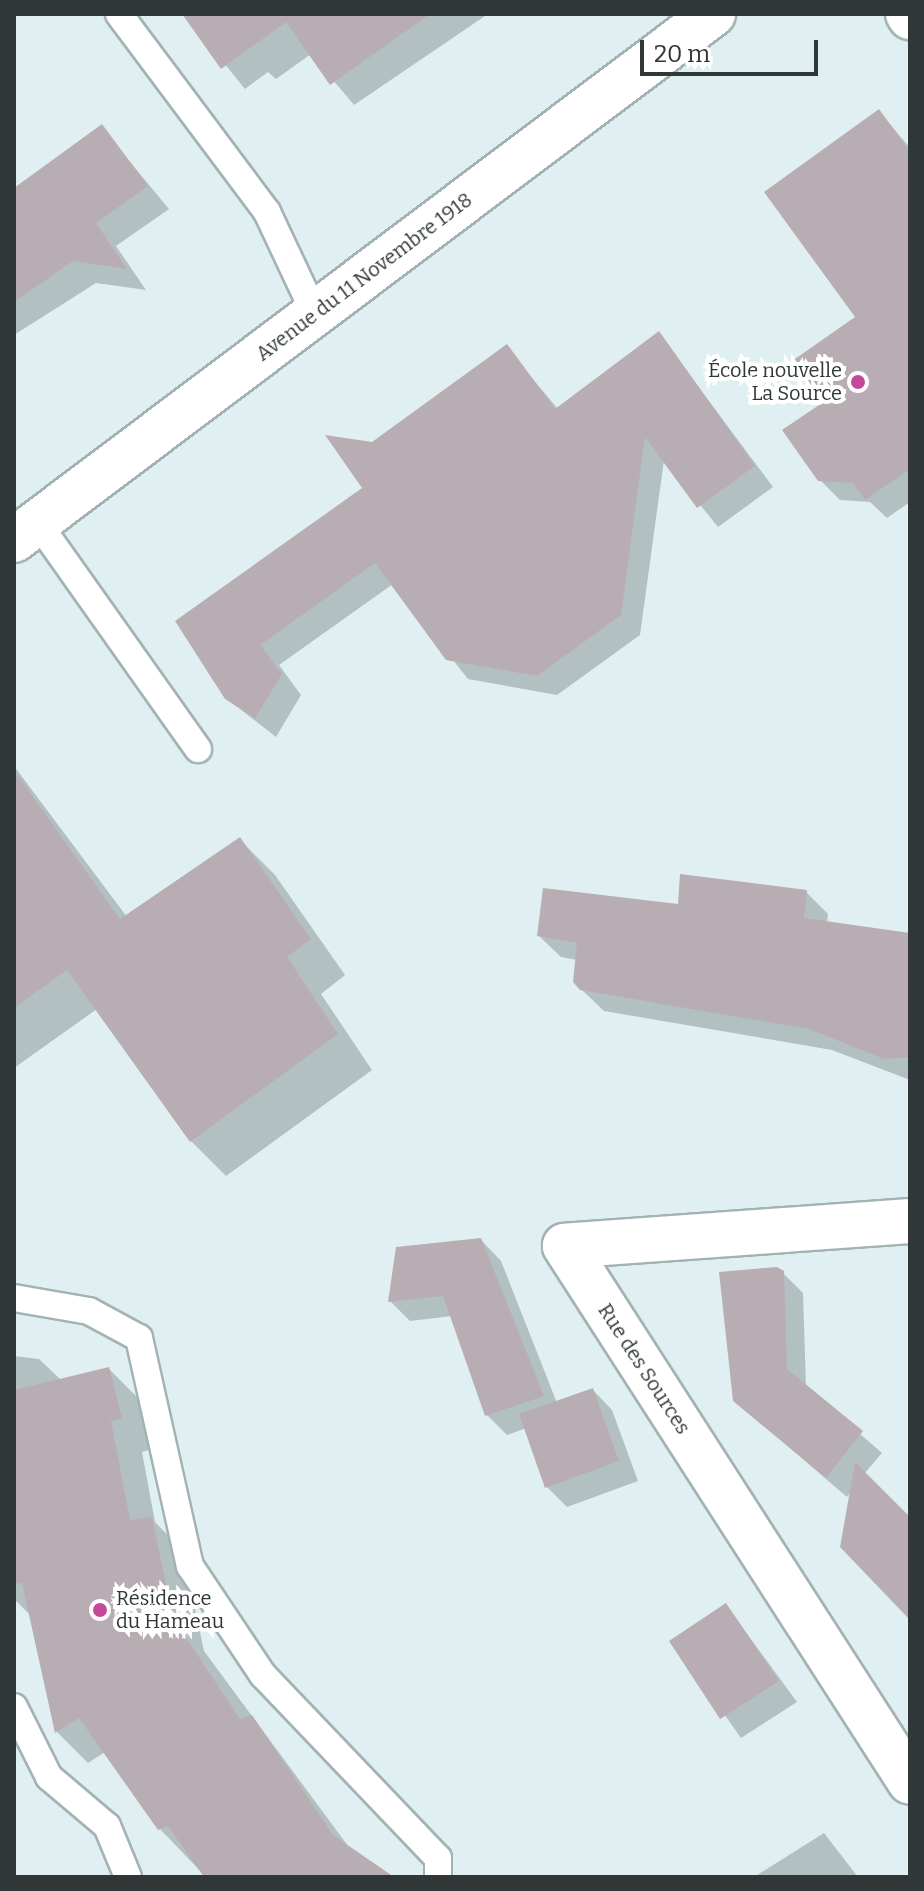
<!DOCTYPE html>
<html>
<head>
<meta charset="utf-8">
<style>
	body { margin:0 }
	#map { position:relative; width:924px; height:1891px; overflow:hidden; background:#e0f0f2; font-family:Bitter,serif }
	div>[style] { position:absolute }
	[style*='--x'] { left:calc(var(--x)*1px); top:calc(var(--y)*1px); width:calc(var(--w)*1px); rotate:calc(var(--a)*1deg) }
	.shadow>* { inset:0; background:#0003 }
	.building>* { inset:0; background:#b9adb4 }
	.roads { filter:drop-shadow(2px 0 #a3b2b4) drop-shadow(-2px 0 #a3b2b4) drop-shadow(0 2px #a3b2b4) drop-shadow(0 -2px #a3b2b4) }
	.lane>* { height:26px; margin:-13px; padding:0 13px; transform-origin:13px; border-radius:13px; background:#fff }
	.street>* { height:44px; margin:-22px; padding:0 22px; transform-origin:22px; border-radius:22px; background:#fff }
	.dots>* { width:22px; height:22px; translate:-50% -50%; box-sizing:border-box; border:4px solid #fff; border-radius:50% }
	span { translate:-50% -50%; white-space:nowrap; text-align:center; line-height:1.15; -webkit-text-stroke:8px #fff; paint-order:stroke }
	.street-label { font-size:20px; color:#313737 }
	.poi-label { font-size:20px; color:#313737 }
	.right { translate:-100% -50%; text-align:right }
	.left { translate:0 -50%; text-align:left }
	.frame { position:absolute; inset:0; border:16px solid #313737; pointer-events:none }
	.scale { position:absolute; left:640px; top:40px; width:178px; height:36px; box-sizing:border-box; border:4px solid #313737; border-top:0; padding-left:10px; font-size:24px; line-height:28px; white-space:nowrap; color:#313737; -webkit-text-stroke:6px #fff; paint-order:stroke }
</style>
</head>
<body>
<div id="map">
	<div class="shadow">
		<div style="clip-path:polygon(184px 14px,488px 14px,354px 105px,311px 54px,276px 79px,268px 72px,245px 89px)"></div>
		<div style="clip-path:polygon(879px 111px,910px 148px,910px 502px,887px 518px,870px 502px,840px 500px,820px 480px,824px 403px,858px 317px)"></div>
		<div style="clip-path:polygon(101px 127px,169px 209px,116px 246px,146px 290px,96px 283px,14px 335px,14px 189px)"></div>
		<div style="clip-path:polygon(659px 334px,773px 487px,718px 527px,664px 460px,640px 635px,557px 695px,468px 679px,393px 584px,279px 665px,301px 695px,276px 737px,226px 698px,178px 621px,365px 488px,373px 444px,506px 347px,558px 409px)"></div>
		<div style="clip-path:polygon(14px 766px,127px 917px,240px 840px,275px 875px,345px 975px,321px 994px,372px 1070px,226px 1176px,191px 1141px,97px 1009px,14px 1068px)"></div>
		<div style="clip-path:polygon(806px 892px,828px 914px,827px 923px,910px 935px,910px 1080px,832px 1050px,604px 1011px,581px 989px,577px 960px,561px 957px,539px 936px,679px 906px)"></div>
		<div style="clip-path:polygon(481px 1240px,501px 1261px,557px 1403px,593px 1390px,612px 1410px,638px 1481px,567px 1507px,547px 1487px,526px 1428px,507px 1435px,487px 1415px,452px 1316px,410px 1321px,390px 1301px)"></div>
		<div style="clip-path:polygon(783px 1273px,803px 1293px,806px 1387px,882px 1453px,864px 1474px,910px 1520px,910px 1618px,852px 1490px,847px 1497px,734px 1400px)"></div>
		<div style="clip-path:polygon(14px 1356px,39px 1359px,61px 1380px,109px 1369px,140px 1400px,152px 1449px,142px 1452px,155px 1522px,183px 1551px,204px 1651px,351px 1850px,390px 1877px,206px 1877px,160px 1829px,105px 1752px,88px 1763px,57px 1732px,32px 1617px,14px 1599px)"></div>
		<div style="clip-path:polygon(726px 1605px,797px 1702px,741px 1738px,672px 1641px)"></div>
		<div style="clip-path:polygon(824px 1833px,858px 1877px,754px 1877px)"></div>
	</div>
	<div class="building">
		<div style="clip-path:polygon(182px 14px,430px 14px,330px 85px,286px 22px,221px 69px)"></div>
		<div style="clip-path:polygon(879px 109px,910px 152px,910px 469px,865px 500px,853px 483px,818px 481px,782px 430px,822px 403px,792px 361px,855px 317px,764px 192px)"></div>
		<div style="clip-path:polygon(102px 124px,148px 186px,96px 223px,127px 269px,73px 261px,14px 302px,14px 188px)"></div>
		<div style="clip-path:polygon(659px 331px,755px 466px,697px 508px,645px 437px,621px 615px,537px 676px,446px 660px,375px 563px,260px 645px,282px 674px,255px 718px,225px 699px,175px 621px,362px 488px,325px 435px,372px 442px,507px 344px,555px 409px)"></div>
		<div style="clip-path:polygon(14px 770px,120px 919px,240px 837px,311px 939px,287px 957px,338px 1034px,190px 1142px,67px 970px,14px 1008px)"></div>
		<div style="clip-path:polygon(680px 874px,807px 890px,804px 918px,910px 933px,910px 1057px,884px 1059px,809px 1029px,580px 990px,573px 982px,577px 943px,537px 936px,543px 888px,678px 904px)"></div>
		<div style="clip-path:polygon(481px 1238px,544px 1396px,485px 1416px,443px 1296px,388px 1302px,396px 1247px)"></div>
		<div style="clip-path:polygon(777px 1267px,784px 1271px,787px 1369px,863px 1431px,826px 1478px,733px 1401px,719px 1272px)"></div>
		<div style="clip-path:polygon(109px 1367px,122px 1418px,111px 1421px,130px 1520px,152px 1517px,173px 1618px,240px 1719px,252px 1715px,333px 1835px,394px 1877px,204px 1877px,168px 1826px,158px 1830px,79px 1718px,55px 1733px,22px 1583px,14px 1584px,14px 1390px)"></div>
		<div style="clip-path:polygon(593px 1388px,619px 1461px,545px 1488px,519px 1414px)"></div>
		<div style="clip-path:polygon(855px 1462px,910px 1517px,910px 1620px,840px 1547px)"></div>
		<div style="clip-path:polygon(726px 1603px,779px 1681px,720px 1719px,669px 1641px)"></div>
	</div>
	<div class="roads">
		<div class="lane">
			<div style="--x:119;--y:14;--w:247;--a:53.2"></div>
			<div style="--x:267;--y:212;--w:113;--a:64.8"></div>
			<div style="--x:38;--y:523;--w:277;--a:54.7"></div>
			<div style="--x:14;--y:1298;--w:76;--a:9.8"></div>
			<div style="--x:89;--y:1311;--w:57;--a:28.4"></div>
			<div style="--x:139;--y:1338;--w:234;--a:77.4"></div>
			<div style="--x:190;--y:1566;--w:131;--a:56.2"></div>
			<div style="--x:263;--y:1675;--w:253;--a:46.3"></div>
			<div style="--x:438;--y:1858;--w:19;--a:90"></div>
			<div style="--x:14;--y:1707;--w:78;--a:63.4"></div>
			<div style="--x:49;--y:1777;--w:76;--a:40.2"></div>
			<div style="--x:107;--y:1826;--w:55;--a:67.6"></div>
		</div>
		<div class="street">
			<div style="--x:908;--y:14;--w:4;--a:56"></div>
			<div style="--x:14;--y:540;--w:875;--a:-36.96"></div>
			<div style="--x:910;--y:1221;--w:346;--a:175.9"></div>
			<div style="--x:565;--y:1246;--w:637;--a:57.23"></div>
		</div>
	</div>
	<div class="dots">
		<div style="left:858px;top:382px;background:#c4499a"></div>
		<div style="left:100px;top:1610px;background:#c4499a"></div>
	</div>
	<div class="street-label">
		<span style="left:364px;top:277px;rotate:-37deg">Avenue du 11 Novembre 1918</span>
		<span style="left:644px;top:1369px;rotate:57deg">Rue des Sources</span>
	</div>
	<div class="poi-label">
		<span class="right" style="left:842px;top:382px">École nouvelle<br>La Source</span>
		<span class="left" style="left:116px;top:1610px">Résidence<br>du Hameau</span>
	</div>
	<div class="frame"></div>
	<div class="scale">20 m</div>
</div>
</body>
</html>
